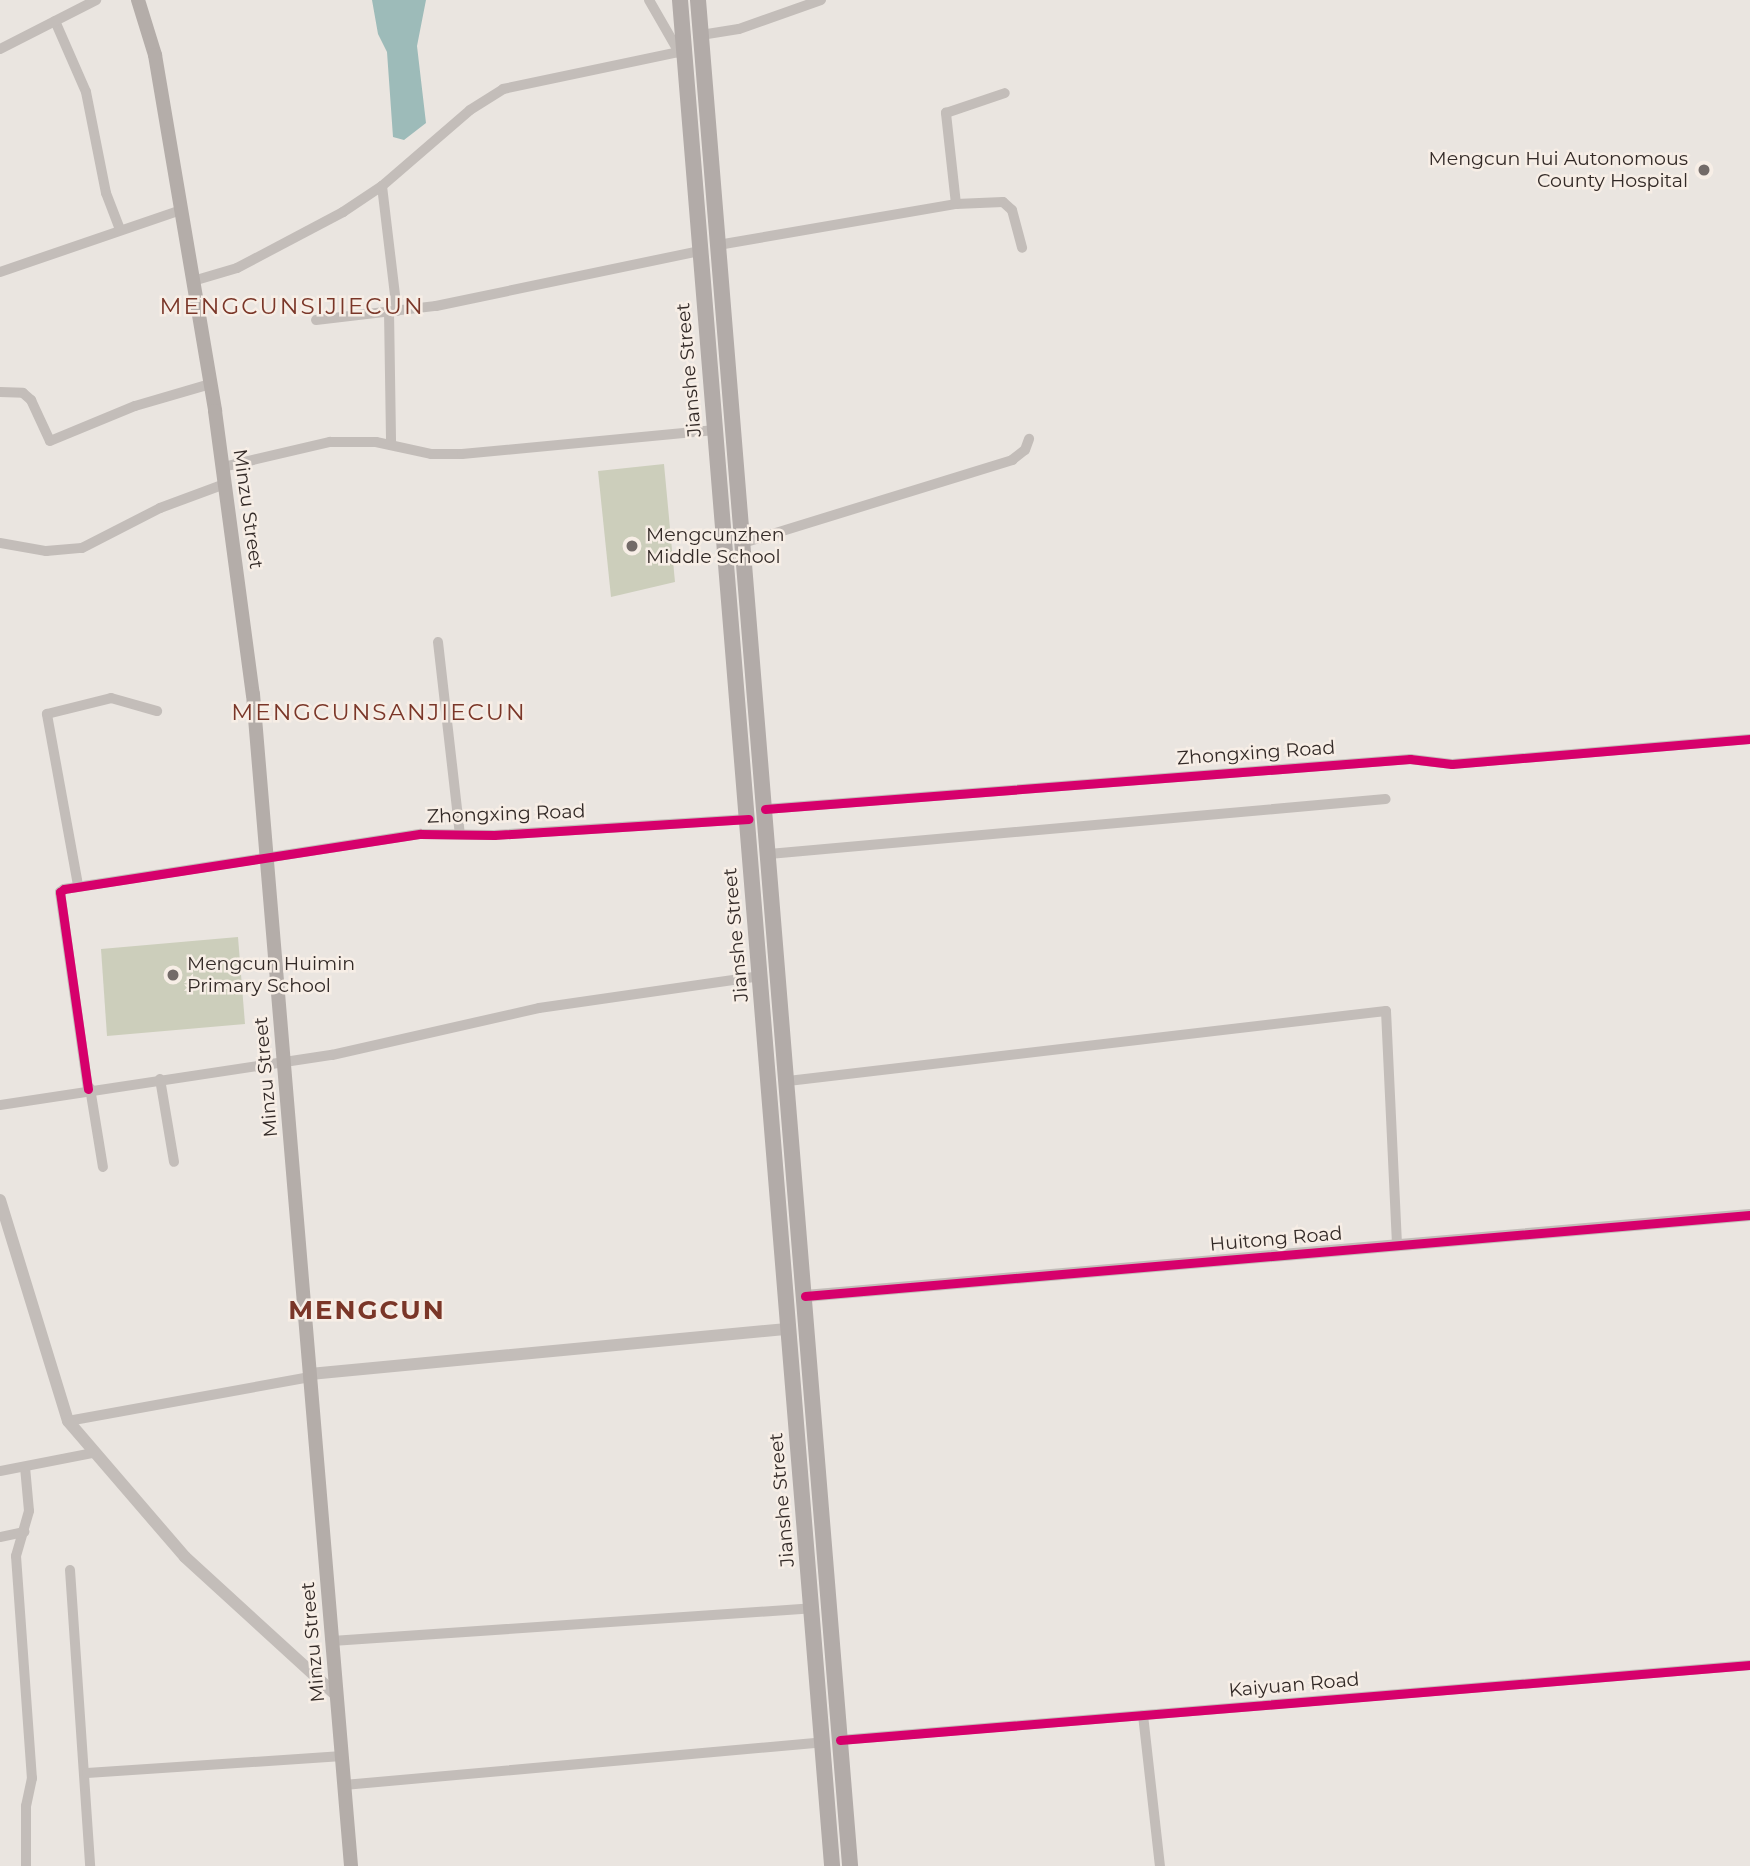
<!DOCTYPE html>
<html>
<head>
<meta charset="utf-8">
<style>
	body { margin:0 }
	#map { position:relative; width:1750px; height:1866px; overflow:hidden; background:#eae5e0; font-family:Montserrat,sans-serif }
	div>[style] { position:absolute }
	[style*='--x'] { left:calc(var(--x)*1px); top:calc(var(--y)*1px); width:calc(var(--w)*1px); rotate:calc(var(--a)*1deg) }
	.green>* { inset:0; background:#cccebb }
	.water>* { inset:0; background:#9dbbb9 }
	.minor>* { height:10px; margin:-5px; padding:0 5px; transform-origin:5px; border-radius:5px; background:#c3bdb9 }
	.tertiary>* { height:12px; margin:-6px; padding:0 6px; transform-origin:6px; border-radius:6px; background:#c3bdb9 }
	.secondary>* { height:14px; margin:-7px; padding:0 7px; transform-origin:7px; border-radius:7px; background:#b4ada9 }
	.primary>* { height:16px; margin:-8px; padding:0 8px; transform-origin:8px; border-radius:8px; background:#b2aba8 }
	.cycleway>* { height:9px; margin:-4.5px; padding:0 4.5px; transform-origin:4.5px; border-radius:4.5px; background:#d6006c }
	.dots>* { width:19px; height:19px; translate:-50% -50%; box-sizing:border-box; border:4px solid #f7eee6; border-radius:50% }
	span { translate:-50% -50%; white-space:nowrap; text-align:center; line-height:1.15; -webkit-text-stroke:5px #f7eee6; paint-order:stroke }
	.poi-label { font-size:19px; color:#332a27 }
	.right { translate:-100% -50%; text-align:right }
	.left { translate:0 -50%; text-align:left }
	.street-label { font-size:19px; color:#332a27 }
	.quarter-label { font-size:23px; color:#7a3628; letter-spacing:2px }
	.district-label { font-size:26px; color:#7a3628; font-weight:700; letter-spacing:2px }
</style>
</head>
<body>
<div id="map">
	<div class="green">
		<div style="clip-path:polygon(664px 464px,675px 582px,611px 597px,598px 471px)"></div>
		<div style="clip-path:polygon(238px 937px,245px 1024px,107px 1036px,101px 949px)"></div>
	</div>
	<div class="water">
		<div style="clip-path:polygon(372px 0,426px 0,417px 46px,426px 123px,404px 140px,393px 137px,387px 52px,378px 34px)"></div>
	</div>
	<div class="minor">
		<div style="--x:649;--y:0;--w:62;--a:60.1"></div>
		<div style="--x:55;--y:21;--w:77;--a:66.4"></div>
		<div style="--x:86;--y:92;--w:103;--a:78.8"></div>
		<div style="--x:106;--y:193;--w:39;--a:69"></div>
		<div style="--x:701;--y:35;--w:38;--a:-9"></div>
		<div style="--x:739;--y:29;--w:87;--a:-19.5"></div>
		<div style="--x:0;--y:49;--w:108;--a:-27"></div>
		<div style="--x:382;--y:186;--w:126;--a:83.2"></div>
		<div style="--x:956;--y:204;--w:47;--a:-2.4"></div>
		<div style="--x:1003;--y:202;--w:12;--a:42"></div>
		<div style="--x:1012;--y:210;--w:39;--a:75"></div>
		<div style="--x:718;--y:245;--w:242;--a:-9.8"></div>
		<div style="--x:956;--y:204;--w:92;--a:-96.3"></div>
		<div style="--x:946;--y:113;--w:62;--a:-18.7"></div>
		<div style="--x:0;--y:272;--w:191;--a:-18.9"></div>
		<div style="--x:193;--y:281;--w:46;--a:-16.5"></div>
		<div style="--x:237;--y:268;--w:120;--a:-27.8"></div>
		<div style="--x:343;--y:212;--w:47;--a:-33.7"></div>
		<div style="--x:382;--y:186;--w:116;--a:-40.8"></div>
		<div style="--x:470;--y:110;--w:39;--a:-32"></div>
		<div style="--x:503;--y:89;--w:179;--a:-11.9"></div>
		<div style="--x:389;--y:311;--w:134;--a:89.1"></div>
		<div style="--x:316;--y:320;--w:121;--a:-6.7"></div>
		<div style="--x:436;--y:306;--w:270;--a:-11.8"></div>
		<div style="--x:0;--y:392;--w:23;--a:2"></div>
		<div style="--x:23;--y:393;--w:11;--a:41"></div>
		<div style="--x:31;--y:400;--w:45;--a:65.1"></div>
		<div style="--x:50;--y:441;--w:92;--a:-22.4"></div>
		<div style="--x:135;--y:406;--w:78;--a:-16.3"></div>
		<div style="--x:223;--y:467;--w:110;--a:-13.2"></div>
		<div style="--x:330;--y:442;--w:46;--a:0"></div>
		<div style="--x:376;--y:442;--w:56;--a:12.3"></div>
		<div style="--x:431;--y:454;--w:31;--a:0"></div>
		<div style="--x:462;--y:454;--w:254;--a:-5.4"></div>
		<div style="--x:0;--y:543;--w:47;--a:9.9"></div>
		<div style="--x:46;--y:551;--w:36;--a:-5"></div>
		<div style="--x:82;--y:548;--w:88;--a:-27.1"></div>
		<div style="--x:160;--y:508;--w:69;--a:-20.3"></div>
		<div style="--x:743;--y:543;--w:282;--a:-17.1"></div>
		<div style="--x:1012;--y:460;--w:16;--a:-38"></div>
		<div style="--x:1025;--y:450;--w:12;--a:-70"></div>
		<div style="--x:438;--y:642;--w:193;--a:83.5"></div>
		<div style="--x:765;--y:809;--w:647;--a:-4.43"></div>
		<div style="--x:1410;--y:759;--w:42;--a:6.8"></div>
		<div style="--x:1452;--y:764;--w:299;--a:-4.8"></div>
		<div style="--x:769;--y:854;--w:619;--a:-5.09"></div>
		<div style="--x:78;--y:885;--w:174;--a:-100.3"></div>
		<div style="--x:47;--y:714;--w:66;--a:-14"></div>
		<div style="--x:111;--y:698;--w:48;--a:15.8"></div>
		<div style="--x:160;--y:1079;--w:84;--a:80.4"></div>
		<div style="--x:788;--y:1081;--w:602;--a:-6.68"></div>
		<div style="--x:1386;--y:1011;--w:235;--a:87.3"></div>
		<div style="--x:90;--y:1088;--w:80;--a:80.7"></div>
		<div style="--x:88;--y:1089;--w:199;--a:-98.1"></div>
		<div style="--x:60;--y:892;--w:5;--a:-37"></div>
		<div style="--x:64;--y:889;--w:361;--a:-8.8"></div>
		<div style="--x:421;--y:834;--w:73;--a:0.8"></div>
		<div style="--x:494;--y:835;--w:255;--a:-3.6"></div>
		<div style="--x:0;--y:1105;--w:336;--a:-8.6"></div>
		<div style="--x:332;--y:1055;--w:212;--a:-12.8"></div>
		<div style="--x:539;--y:1008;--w:224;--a:-8.2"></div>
		<div style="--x:68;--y:1421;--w:246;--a:-10.3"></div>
		<div style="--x:25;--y:1467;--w:44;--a:84.8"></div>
		<div style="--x:29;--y:1511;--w:47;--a:106.1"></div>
		<div style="--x:16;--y:1556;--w:223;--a:85.9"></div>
		<div style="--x:32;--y:1778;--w:29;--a:102"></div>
		<div style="--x:26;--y:1806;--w:60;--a:90"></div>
		<div style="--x:0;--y:1471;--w:95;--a:-11"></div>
		<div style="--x:0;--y:1537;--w:25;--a:-12"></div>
		<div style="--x:70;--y:1570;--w:297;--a:86.1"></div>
		<div style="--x:332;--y:1641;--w:481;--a:-3.9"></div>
		<div style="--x:1143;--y:1715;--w:152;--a:83.6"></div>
		<div style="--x:840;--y:1740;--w:913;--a:-4.71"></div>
		<div style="--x:87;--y:1773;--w:256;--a:-3.8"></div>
		<div style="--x:344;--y:1785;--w:481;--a:-5.1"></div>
	</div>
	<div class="tertiary">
		<div style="--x:0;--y:1200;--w:231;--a:72.9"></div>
		<div style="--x:68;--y:1421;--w:179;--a:49.3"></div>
		<div style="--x:185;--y:1557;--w:205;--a:42.4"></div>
		<div style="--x:805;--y:1296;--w:948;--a:-4.9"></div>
		<div style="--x:310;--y:1374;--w:482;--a:-5.4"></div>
	</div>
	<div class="secondary">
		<div style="--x:138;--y:0;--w:58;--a:72.8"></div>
		<div style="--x:155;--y:55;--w:361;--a:80.4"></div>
		<div style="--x:215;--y:411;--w:286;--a:82.4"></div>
		<div style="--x:253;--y:694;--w:1176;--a:85.22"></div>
	</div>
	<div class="primary">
		<div style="--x:680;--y:0;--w:1872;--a:85.34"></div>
		<div style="--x:698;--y:0;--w:1872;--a:85.34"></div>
	</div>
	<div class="cycleway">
		<div style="--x:765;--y:809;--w:647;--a:-4.43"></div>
		<div style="--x:1410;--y:759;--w:42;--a:6.8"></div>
		<div style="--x:1452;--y:764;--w:299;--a:-4.8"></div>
		<div style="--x:88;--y:1089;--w:199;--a:-98.1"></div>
		<div style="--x:60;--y:892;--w:5;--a:-37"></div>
		<div style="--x:64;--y:889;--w:361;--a:-8.8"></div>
		<div style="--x:421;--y:834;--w:73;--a:0.8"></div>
		<div style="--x:494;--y:835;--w:255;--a:-3.6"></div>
		<div style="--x:805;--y:1296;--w:948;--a:-4.9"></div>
		<div style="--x:840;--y:1740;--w:913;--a:-4.71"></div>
	</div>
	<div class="dots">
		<div style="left:1704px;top:170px;background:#736b68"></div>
		<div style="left:632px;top:546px;background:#736b68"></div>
		<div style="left:173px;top:975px;background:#736b68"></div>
	</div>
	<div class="poi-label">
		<span class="right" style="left:1688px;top:170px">Mengcun Hui Autonomous<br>County Hospital</span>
		<span class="left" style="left:646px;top:546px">Mengcunzhen<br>Middle School</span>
		<span class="left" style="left:187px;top:975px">Mengcun Huimin<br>Primary School</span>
	</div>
	<div class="street-label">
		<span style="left:689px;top:370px;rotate:-95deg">Jianshe Street</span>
		<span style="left:248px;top:509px;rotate:82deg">Minzu Street</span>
		<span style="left:1256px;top:753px;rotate:-4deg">Zhongxing Road</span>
		<span style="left:506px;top:814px;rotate:-2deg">Zhongxing Road</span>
		<span style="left:736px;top:935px;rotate:-95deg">Jianshe Street</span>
		<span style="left:266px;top:1077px;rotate:-95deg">Minzu Street</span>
		<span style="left:1276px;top:1239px;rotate:-5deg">Huitong Road</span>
		<span style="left:782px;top:1500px;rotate:-95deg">Jianshe Street</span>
		<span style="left:313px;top:1642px;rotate:-95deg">Minzu Street</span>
		<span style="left:1294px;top:1685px;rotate:-5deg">Kaiyuan Road</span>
	</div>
	<div class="quarter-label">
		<span style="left:292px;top:306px">MENGCUNSIJIECUN</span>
		<span style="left:379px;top:712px">MENGCUNSANJIECUN</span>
	</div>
	<div class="district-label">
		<span style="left:367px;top:1311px">MENGCUN</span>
	</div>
</div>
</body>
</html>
